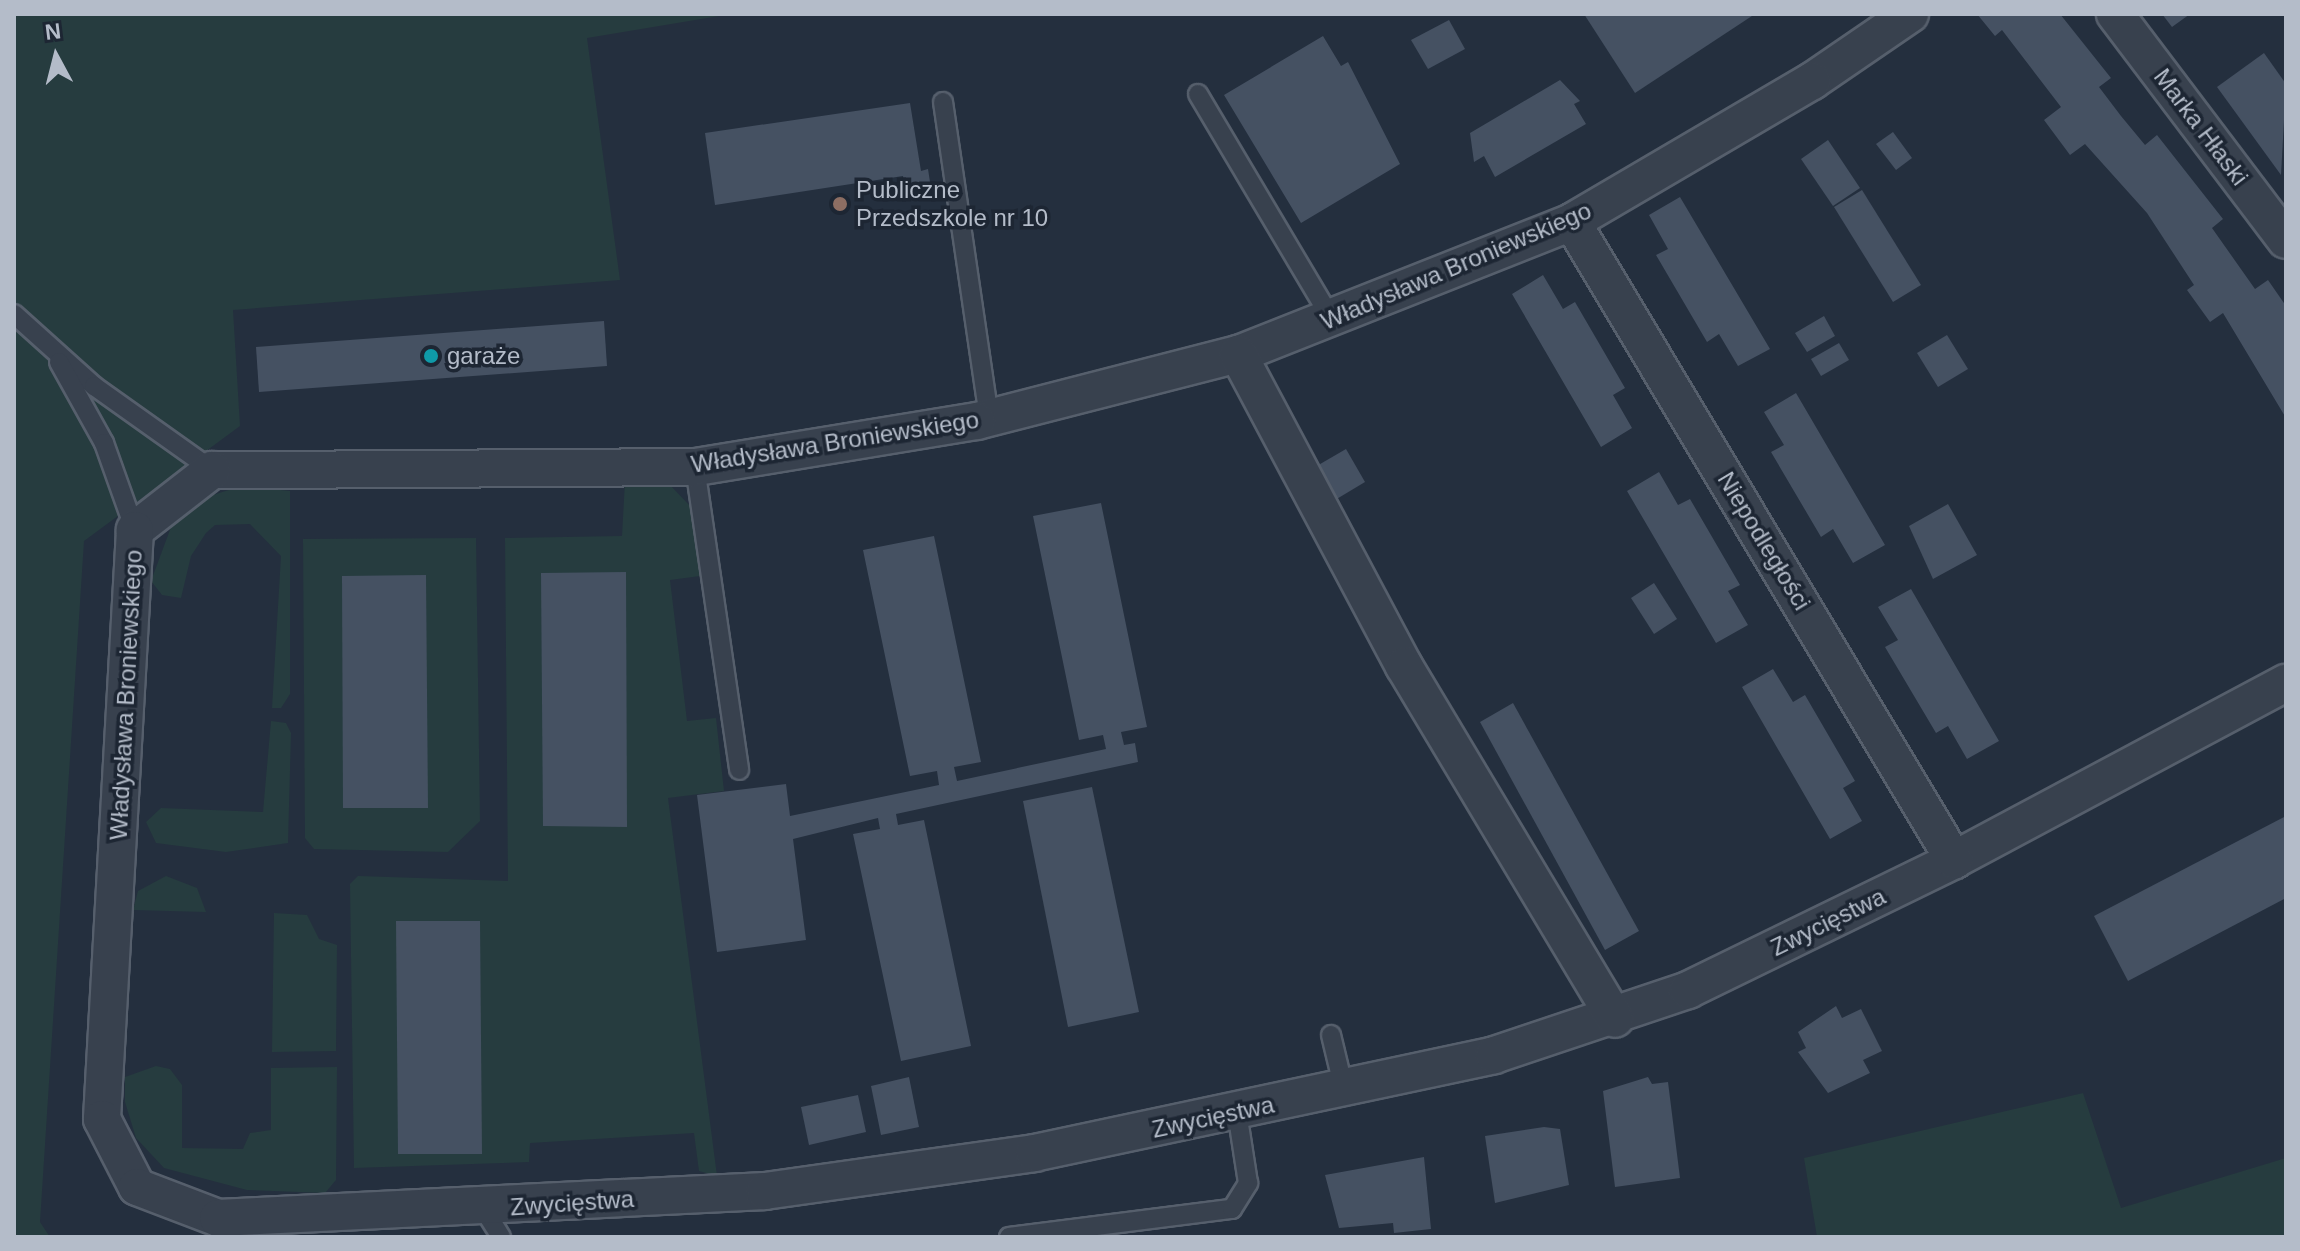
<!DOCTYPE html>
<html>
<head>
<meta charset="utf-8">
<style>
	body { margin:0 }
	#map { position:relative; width:2300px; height:1251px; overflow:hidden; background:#242f3e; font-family:Arial,sans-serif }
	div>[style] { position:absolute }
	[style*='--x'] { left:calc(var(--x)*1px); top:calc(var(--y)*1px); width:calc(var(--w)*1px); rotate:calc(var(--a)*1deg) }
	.green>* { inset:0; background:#263c3f }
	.building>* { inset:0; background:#455162 }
	.roads { filter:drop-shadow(2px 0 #565f6c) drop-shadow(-2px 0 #565f6c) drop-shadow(0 2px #565f6c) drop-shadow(0 -2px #565f6c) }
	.lane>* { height:18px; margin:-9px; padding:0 9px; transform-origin:9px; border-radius:9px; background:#38414e }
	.street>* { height:36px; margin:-18px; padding:0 18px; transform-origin:18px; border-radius:18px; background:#38414e }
	.dots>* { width:22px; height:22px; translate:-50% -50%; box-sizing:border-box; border:4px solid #1d2633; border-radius:50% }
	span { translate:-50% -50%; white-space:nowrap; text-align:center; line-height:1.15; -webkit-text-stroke:7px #1d2633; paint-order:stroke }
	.street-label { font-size:24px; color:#b4bcc9 }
	.poi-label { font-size:24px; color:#b4bcc9 }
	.left { translate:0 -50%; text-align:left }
	.frame { position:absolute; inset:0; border:16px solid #b4bcc9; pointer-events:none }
	.north { position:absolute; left:16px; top:16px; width:80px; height:80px; -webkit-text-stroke:6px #1d2633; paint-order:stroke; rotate:353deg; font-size:22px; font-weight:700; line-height:32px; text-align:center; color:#b4bcc9 }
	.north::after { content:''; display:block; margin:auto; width:28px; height:36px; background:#b4bcc9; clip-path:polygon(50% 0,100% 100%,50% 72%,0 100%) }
</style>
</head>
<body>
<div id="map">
	<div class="green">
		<div style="clip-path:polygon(14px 14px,731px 14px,587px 38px,620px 280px,233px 310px,240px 426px,84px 541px,40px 1222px,50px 1237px,14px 1237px)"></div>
		<div style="clip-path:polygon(625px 481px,669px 484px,692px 508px,700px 576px,670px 580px,687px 721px,716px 718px,724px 791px,668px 798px,717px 1176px,699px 1171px,694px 1133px,530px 1143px,529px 1162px,354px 1168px,350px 884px,358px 876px,508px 881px,505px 538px,622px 536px)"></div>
		<div style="clip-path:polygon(241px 486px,290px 491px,290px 694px,281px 708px,272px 708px,281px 556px,250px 524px,215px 525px,206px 533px,191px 556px,181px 598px,162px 595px,151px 581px,171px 527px,210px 496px)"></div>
		<div style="clip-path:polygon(476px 538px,480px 821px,448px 852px,314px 849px,305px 838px,303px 539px)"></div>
		<div style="clip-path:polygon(271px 721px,286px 723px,291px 733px,288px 843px,226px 852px,156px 843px,146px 822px,161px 808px,263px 812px)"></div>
		<div style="clip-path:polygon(166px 876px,197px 888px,206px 912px,133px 910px,138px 891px)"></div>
		<div style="clip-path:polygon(274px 913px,307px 915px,319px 939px,337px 945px,336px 1051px,272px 1052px)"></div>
		<div style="clip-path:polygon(156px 1066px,170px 1069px,182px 1085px,182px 1148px,243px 1149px,250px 1133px,271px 1130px,271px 1068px,337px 1067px,336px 1180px,325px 1193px,247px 1190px,164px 1168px,136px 1138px,125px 1102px,125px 1077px)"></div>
		<div style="clip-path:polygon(2083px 1093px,2121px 1208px,2286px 1158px,2286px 1237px,1817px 1237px,1804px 1158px)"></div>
	</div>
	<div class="building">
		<div style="clip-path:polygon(1584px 14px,1755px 14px,1635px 93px)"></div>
		<div style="clip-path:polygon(1977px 14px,2060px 14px,2111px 78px,2099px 87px,2121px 116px,2145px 145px,2157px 135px,2223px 219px,2212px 228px,2255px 289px,2268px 280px,2286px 306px,2286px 418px,2223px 313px,2210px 322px,2187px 290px,2194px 285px,2147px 213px,2085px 144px,2070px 155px,2044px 120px,2061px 107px,2002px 30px,1995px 36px)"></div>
		<div style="clip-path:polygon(2162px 14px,2190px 14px,2172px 27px)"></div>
		<div style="clip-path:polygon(1449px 20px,1465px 49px,1428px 69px,1411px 40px)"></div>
		<div style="clip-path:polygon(1323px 36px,1341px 66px,1348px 62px,1400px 164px,1301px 223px,1224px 95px)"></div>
		<div style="clip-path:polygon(2264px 53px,2286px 84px,2281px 175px,2217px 87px)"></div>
		<div style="clip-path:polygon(1560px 80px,1580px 101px,1574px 104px,1586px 124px,1495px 177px,1484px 156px,1474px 162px,1470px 133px)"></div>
		<div style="clip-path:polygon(910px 103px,921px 171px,928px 169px,930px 182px,904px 185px,903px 176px,715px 205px,705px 133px)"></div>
		<div style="clip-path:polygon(1893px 132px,1912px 158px,1896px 170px,1876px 144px)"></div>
		<div style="clip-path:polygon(1828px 140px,1860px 188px,1833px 206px,1801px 159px)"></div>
		<div style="clip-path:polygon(1862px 190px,1921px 285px,1893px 302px,1834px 207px)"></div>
		<div style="clip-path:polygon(1680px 197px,1770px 349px,1738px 366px,1719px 334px,1707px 342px,1656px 255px,1668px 249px,1649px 215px)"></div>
		<div style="clip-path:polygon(1543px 275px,1563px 309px,1575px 302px,1625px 388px,1613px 395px,1632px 428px,1601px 447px,1512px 294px)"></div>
		<div style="clip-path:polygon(1824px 316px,1835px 336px,1807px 352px,1795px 333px)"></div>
		<div style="clip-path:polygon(604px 321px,607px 366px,259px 392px,256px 347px)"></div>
		<div style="clip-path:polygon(1947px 335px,1968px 369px,1938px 387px,1917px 353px)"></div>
		<div style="clip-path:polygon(1839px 343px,1849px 360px,1821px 376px,1811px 359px)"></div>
		<div style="clip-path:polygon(1796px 393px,1885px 545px,1853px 563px,1833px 529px,1821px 537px,1771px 452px,1784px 445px,1764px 412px)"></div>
		<div style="clip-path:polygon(1346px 449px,1365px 482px,1335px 500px,1315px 467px)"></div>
		<div style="clip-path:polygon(1659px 472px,1678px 505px,1690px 499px,1740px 585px,1728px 591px,1748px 625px,1716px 643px,1627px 491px)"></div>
		<div style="clip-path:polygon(1101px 503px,1147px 727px,1121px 732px,1124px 745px,1135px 743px,1138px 762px,896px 814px,898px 825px,924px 820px,971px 1046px,901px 1061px,853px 834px,880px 829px,878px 818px,793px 839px,806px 940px,717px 952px,697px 795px,786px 784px,790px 816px,939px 785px,937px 771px,910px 776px,863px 550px,934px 536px,981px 762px,954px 767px,957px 781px,1106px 749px,1103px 735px,1079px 740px,1033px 516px)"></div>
		<div style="clip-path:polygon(1948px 504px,1977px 555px,1933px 579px,1909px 526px)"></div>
		<div style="clip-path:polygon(626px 572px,627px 827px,543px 826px,541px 573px)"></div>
		<div style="clip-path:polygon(426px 575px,428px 808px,343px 808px,342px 576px)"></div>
		<div style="clip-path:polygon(1654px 583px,1677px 619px,1654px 634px,1631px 598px)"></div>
		<div style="clip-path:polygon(1911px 589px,1999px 741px,1967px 759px,1948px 726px,1936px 733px,1885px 647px,1898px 640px,1878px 607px)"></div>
		<div style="clip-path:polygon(1773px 669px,1793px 702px,1805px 695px,1855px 781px,1843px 788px,1862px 821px,1830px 839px,1742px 687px)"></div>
		<div style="clip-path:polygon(1513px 703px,1639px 931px,1605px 950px,1480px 722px)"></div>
		<div style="clip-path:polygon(1092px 787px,1139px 1012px,1068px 1027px,1023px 801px)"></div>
		<div style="clip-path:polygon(2286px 816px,2286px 898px,2128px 981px,2094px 916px)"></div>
		<div style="clip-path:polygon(396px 921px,480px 921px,482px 1154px,398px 1154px)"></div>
		<div style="clip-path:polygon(1836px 1006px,1842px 1018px,1861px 1009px,1882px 1051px,1863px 1060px,1870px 1073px,1828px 1093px,1798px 1052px,1806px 1048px,1798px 1032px)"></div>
		<div style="clip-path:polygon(909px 1077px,919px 1127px,881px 1135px,871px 1086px)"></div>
		<div style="clip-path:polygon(1648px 1077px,1652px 1084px,1668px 1082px,1680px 1178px,1615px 1187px,1603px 1091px)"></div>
		<div style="clip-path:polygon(858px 1095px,866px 1132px,809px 1145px,801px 1107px)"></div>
		<div style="clip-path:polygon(1544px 1127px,1560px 1129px,1569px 1185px,1495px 1203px,1485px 1136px)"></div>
		<div style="clip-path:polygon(1424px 1157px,1431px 1229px,1394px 1233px,1393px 1223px,1339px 1228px,1325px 1175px)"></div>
	</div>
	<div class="roads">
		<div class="lane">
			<div style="--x:1198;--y:94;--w:263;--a:59.3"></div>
			<div style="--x:943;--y:102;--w:318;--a:81.7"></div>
			<div style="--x:14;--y:314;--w:108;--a:42"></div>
			<div style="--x:94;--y:386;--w:145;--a:35.4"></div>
			<div style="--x:59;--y:362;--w:93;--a:60.9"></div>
			<div style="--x:104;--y:443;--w:92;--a:70.4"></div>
			<div style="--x:695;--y:467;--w:306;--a:81.7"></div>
			<div style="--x:1331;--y:1035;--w:56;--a:76.5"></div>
			<div style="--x:483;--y:1208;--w:34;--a:58"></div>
			<div style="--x:1009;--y:1237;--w:225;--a:-7.2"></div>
			<div style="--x:1232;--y:1209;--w:31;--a:-58"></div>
			<div style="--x:1248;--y:1183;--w:72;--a:-98.8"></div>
		</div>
		<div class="street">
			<div style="--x:1910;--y:14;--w:119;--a:145.6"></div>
			<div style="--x:1812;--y:81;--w:278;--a:149.6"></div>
			<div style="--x:1572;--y:222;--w:359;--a:158.4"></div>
			<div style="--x:1238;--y:354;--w:269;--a:165.6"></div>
			<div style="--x:977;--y:421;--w:286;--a:170.7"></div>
			<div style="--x:695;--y:467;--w:483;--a:179.6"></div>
			<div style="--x:212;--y:470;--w:98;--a:142.1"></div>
			<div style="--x:135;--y:530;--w:590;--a:93.21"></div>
			<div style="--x:102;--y:1119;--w:76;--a:62.8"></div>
			<div style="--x:137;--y:1187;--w:87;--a:20.9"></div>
			<div style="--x:218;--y:1218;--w:548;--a:-2.83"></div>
			<div style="--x:765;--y:1191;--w:272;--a:-8"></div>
			<div style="--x:1034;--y:1153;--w:470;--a:-12"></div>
			<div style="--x:1494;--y:1055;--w:205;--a:-18.5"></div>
			<div style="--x:1688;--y:990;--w:296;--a:-26"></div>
			<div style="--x:1954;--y:860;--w:376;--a:-28.1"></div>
			<div style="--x:2115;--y:14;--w:283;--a:52.9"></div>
			<div style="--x:1572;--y:222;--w:744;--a:59.09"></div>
			<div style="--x:1238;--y:354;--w:353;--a:62"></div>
			<div style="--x:1404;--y:666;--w:411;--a:59.1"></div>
		</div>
	</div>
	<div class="dots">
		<div style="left:840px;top:204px;background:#8d6e63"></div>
		<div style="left:431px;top:356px;background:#0f9aa8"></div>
	</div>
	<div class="street-label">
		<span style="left:2201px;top:127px;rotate:53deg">Marka Hłaski</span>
		<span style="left:1456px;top:266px;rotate:-23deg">Władysława Broniewskiego</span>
		<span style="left:835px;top:442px;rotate:-9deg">Władysława Broniewskiego</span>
		<span style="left:1764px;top:541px;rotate:59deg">Niepodległości</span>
		<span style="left:126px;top:695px;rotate:-87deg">Władysława Broniewskiego</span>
		<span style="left:1828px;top:922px;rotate:-26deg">Zwycięstwa</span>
		<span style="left:1213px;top:1117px;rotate:-12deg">Zwycięstwa</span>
		<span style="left:572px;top:1203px;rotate:-4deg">Zwycięstwa</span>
	</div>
	<div class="poi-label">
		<span class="left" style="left:856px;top:204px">Publiczne<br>Przedszkole nr 10</span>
		<span class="left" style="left:447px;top:356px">garaże</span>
	</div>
	<div class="frame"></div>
	<div class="north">N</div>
</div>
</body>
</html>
